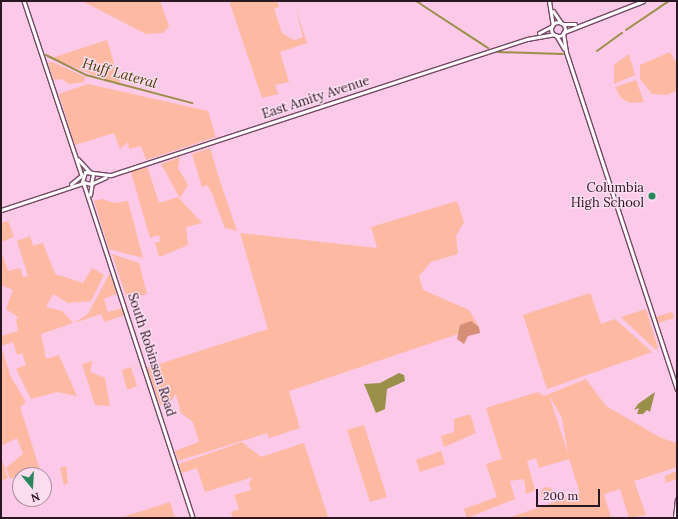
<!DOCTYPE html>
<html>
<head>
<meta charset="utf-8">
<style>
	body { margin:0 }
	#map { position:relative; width:678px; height:519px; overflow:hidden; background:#fcc9e9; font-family:Lora,serif }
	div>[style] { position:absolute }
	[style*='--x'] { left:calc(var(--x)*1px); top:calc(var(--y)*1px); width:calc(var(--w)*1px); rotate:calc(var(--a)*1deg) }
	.green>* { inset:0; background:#fdb9a1 }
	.round { border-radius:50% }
	.forest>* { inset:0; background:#d58f76 }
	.water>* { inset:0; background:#9a8f48 }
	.canal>* { height:2px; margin:-1px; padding:0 1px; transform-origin:1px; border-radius:1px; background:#9a8f48 }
	.roads { filter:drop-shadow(1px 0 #744965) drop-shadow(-1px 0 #744965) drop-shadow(0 1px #744965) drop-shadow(0 -1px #744965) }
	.tertiary>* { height:2.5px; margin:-1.25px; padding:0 1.25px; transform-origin:1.25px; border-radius:1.25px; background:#fff }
	.secondary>* { height:3px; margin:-1.5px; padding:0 1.5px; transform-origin:1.5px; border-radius:1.5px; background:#fff }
	.secondary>.ring { margin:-1.5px; padding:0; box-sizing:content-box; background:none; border:3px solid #fff; border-radius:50% }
	.dots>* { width:11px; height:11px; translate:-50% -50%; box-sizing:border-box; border:2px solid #fcddf0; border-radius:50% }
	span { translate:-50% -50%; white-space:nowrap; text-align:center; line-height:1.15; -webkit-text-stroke:3px #fcddf0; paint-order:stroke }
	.street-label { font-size:13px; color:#291723 }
	.poi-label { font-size:13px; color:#291723 }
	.right { translate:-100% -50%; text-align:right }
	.water-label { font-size:14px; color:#453d01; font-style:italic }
	.frame { position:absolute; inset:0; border:2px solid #291723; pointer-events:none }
	.north { position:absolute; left:12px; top:467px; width:40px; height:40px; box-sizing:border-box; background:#fcddf0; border:1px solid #a88e9e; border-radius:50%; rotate:162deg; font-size:11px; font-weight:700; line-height:16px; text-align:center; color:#291723 }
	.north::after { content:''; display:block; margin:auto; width:14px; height:18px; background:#29875e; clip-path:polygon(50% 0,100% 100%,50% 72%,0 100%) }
	.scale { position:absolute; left:536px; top:489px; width:64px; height:18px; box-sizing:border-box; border:2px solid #291723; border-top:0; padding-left:5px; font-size:12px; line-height:14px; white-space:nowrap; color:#291723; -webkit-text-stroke:3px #fcddf0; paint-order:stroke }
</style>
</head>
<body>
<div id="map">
	<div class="green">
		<div style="clip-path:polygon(82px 1px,160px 1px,169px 26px,163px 33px,146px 34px)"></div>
		<div style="clip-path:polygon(229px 1px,277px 1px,279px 7px,274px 9px,282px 33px,294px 40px,303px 37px,296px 9px,307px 43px,280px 52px,289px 82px,275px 85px,278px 94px,262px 98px)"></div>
		<div style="clip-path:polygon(107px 40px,121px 86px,52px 58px,70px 52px)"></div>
		<div style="clip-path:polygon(670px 52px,677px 64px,677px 90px,667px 95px,652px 94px,640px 79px,640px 65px)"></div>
		<div style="clip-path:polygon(629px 54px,635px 75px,614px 84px,614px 65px)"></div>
		<div style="clip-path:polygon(52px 62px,85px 77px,84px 82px,69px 84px,62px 79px,54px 80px,48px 63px)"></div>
		<div style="clip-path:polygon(636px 80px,644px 102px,630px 103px,621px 98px,615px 87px)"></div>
		<div style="clip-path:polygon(88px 84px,208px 111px,216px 137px,146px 160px,141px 146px,129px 149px,128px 142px,120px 149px,114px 133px,75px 145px,59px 94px)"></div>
		<div style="clip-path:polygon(210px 148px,220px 181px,237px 231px,225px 228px,211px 191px,207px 185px,202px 187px,192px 154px)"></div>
		<div style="clip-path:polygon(180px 157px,178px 168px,188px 185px,180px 198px,161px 164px)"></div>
		<div style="clip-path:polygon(147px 166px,159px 203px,178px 197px,202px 223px,186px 227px,188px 245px,159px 257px,155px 243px,160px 241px,159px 235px,150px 238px,131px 172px)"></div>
		<div style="clip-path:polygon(102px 199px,114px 203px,128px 201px,143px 258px,109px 249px,94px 201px)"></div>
		<div style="clip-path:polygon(457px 201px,464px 222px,456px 236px,458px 254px,431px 262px,419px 276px,423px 290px,469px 310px,479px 327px,289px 391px,300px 428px,269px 438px,267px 433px,178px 461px,175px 451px,199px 442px,193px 422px,181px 413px,176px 394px,170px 402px,160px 405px,147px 368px,268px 329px,240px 233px,377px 248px,371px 227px)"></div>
		<div style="clip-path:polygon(8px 221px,14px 237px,1px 242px,1px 223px)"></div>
		<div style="clip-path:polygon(30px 236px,33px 246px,43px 243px,55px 274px,83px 283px,92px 268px,104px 275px,91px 301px,68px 303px,53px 294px,46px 307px,62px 311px,73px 323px,41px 334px,46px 359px,59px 355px,77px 396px,57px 392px,31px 399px,16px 369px,26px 365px,22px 353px,17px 355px,13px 342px,1px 346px,11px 377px,26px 402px,20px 407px,40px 470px,10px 479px,6px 468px,23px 454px,17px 438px,3px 445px,1px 439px,1px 336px,18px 331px,16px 319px,19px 318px,6px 309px,13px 290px,1px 285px,1px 250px,8px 271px,20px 268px,23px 277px,28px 276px,17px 241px)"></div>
		<div style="clip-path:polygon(112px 254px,139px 263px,147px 294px,127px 299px)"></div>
		<div style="clip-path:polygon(111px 271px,118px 293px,104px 299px,108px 312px,123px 308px,125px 315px,104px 322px,101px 314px,74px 323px,88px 314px)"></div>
		<div style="clip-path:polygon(590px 293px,601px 324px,615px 319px,652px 352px,547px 389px,523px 315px)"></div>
		<div style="clip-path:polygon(646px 309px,658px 348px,655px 349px,621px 317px)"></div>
		<div style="clip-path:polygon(672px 312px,674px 318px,658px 323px,656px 317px)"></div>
		<div style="clip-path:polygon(92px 361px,90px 372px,105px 378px,110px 406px,95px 405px,82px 364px)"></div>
		<div style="clip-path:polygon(131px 367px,137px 386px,127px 390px,122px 370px)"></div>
		<div style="clip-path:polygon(evenodd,586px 379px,606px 406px,661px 438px,677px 443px,677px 467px,634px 481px,646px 515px,629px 518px,620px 489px,604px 494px,611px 518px,508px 518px,580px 493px,569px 459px,539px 468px,536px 458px,527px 461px,535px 490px,526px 494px,524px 479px,510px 481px,515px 499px,467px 518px,464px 509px,497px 497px,486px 464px,502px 459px,486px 408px,538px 392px,544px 396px,586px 379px,549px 395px,562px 418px,568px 454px,549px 395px)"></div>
		<div style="clip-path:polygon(470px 414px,476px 433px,444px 447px,441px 436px,454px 432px,454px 419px)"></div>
		<div style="clip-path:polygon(364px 425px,387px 497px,370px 502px,347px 430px)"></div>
		<div style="clip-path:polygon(242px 442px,261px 457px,304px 443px,328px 517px,233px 518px,231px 512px,239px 509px,234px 495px,251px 490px,249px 483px,253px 477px,205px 492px,197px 468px,182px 473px,179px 464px)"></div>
		<div style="clip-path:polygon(441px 451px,445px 464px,420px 472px,416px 460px)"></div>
		<div style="clip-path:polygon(2px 460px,8px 478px,1px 481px,1px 461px)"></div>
		<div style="clip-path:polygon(66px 466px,68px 483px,64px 485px,60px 468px)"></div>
		<div style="clip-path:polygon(677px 471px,677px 479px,666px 483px,665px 476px)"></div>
		<div class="round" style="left:541px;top:487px;width:12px;height:12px"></div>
		<div style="clip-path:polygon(170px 502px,175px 518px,120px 518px)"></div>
	</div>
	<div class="forest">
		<div style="clip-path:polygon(471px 321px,479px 327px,480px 333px,468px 336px,464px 344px,457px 339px,460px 325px)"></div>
	</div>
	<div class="water">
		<div style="clip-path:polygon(399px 373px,404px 375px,405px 381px,387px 389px,385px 409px,376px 413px,364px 384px,380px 383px)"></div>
		<div style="clip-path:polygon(655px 392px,650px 412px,647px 410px,643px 414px,637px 414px,639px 408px,634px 410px,638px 404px)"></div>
	</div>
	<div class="canal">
		<div style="--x:416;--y:1;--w:6;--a:31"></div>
		<div style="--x:422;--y:5;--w:79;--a:33.1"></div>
		<div style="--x:626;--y:30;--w:52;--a:-34"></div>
		<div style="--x:597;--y:51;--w:31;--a:-36"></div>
		<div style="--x:498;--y:52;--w:65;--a:1.8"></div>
		<div style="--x:46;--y:55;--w:45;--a:26.6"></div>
		<div style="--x:86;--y:75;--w:110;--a:14.8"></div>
	</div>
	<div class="roads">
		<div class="tertiary">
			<div style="--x:24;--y:1;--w:183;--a:71.6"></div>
			<div style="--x:78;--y:159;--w:18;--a:47"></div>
			<div style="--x:84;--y:184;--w:351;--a:71.9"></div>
			<div style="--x:90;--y:195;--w:12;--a:-81"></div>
			<div style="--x:675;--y:518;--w:18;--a:-84"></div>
		</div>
		<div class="secondary">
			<div style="--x:549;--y:1;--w:24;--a:81"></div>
			<div style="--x:553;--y:11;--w:14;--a:56"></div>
			<div class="ring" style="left:551px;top:22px;width:11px;height:11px"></div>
			<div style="--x:563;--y:24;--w:12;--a:0"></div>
			<div style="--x:564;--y:32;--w:85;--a:-21.4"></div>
			<div style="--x:539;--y:33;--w:15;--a:-28"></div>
			<div style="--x:563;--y:33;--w:19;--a:81"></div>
			<div style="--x:566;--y:52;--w:355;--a:71.8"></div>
			<div style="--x:556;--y:35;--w:16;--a:60"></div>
			<div style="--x:93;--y:174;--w:10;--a:101"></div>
			<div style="--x:91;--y:184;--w:9;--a:-167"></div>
			<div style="--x:82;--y:182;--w:10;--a:-73"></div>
			<div style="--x:85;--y:172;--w:26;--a:7"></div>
			<div style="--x:111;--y:175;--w:438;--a:-18.1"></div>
			<div style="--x:527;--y:39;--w:27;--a:-10"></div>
			<div style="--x:93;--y:183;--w:14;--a:-25"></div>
			<div style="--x:71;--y:184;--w:13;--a:-39"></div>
			<div style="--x:1;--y:210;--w:86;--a:-18.2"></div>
		</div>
	</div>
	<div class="dots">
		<div style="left:652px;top:196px;background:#29875e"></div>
	</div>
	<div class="street-label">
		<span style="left:316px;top:98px;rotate:-18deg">East Amity Avenue</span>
		<span style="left:151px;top:355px;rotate:72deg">South Robinson Road</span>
	</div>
	<div class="poi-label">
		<span class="right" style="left:644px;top:196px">Columbia<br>High School</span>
	</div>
	<div class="water-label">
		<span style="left:120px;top:73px;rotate:16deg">Huff Lateral</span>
	</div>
	<div class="frame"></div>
	<div class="north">N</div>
	<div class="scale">200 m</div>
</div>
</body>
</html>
